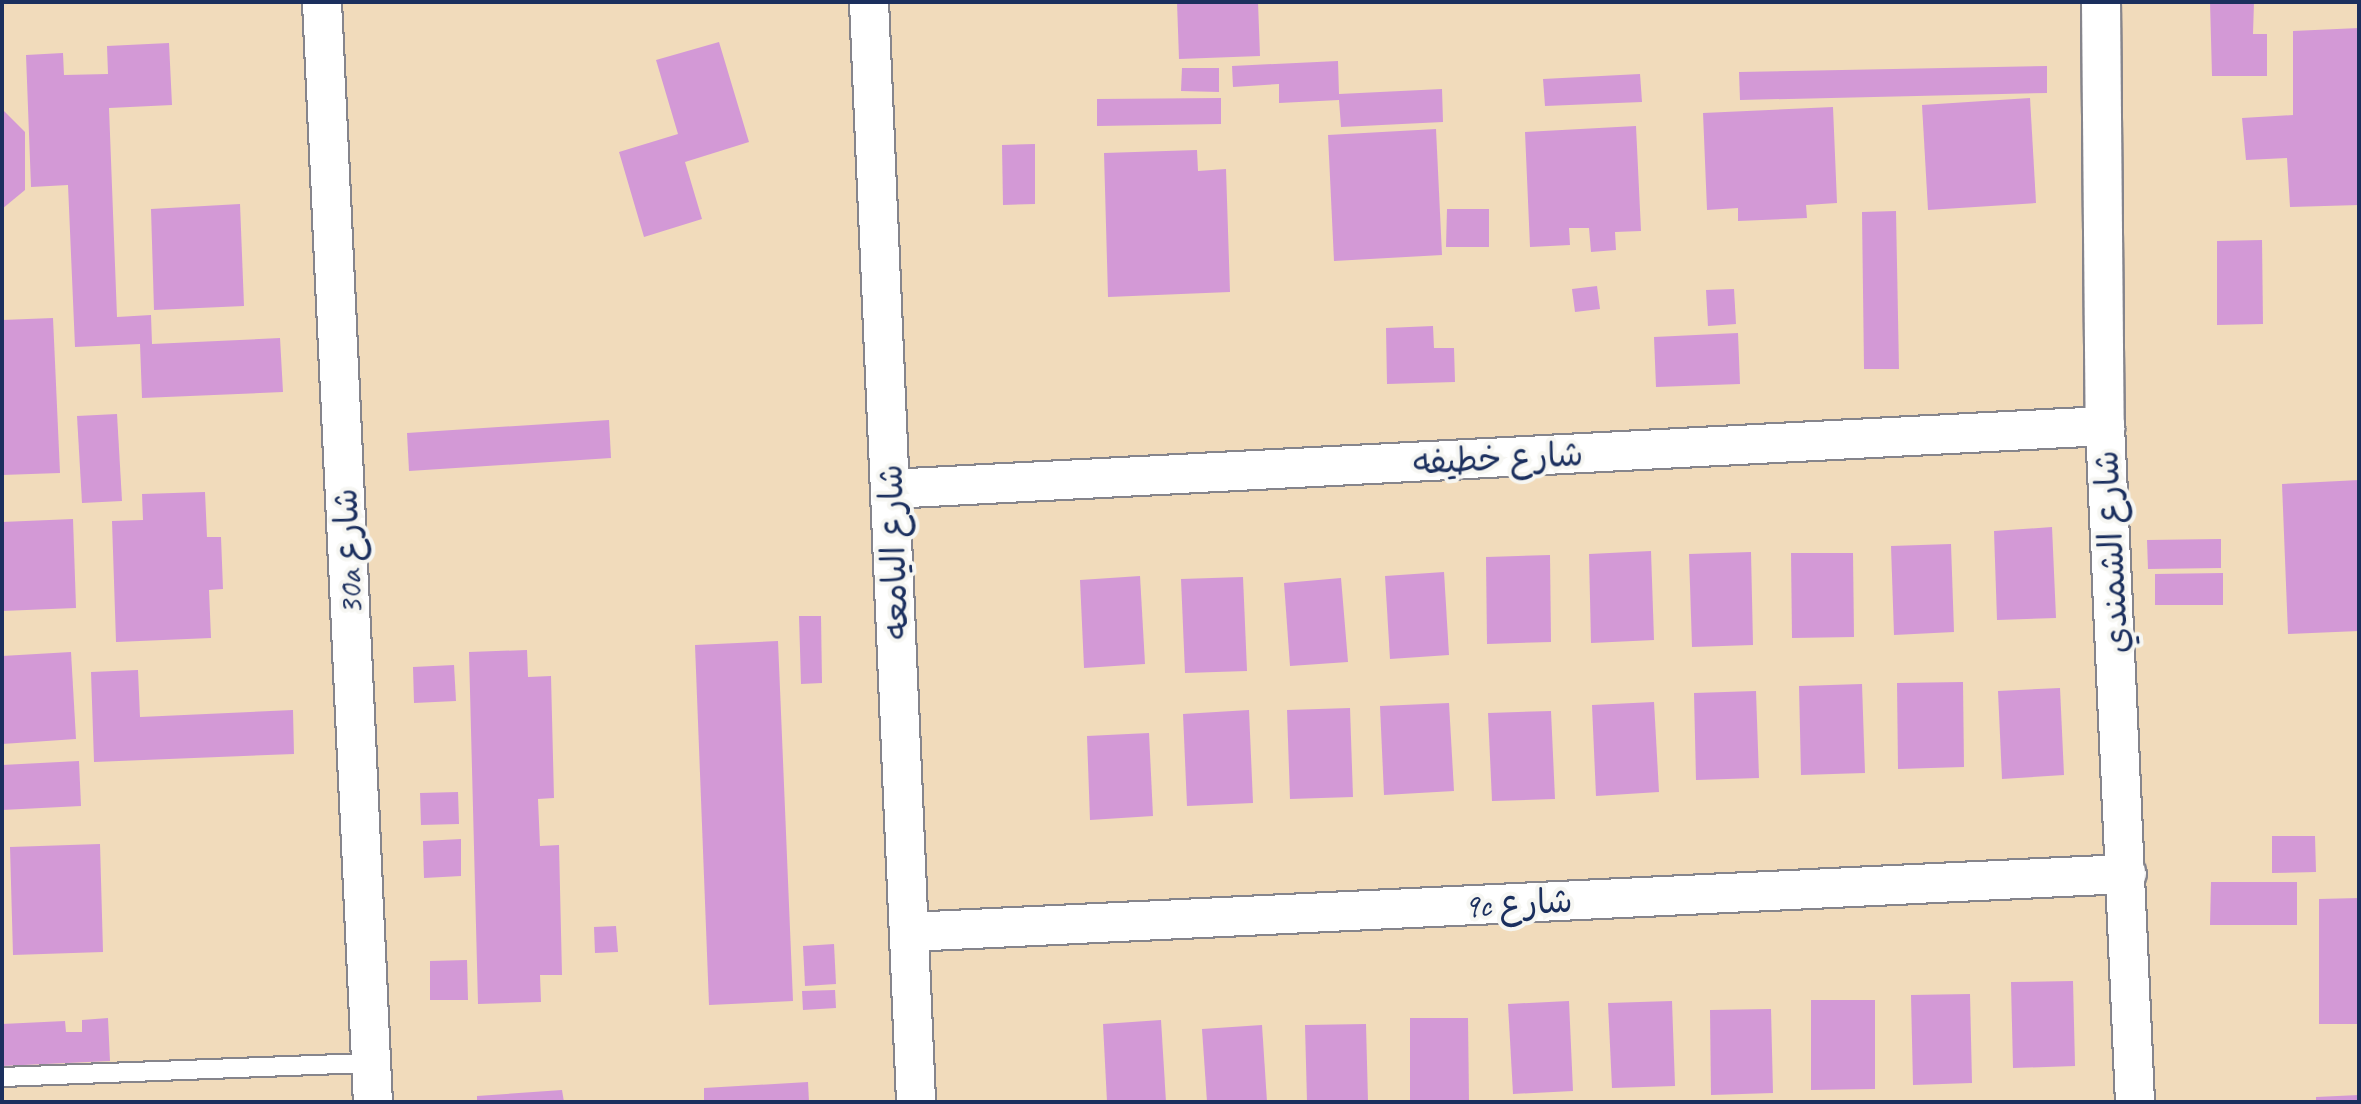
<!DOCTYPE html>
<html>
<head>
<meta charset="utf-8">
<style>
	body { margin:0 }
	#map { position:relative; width:2361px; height:1104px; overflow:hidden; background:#f1dbbb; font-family:Caveat,"Playpen Sans Arabic",sans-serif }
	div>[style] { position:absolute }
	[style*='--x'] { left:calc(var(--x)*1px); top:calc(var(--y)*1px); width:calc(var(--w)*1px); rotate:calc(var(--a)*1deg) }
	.building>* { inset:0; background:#d399d6 }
	.roads { filter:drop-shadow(2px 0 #86858c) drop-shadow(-2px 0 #86858c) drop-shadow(0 2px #86858c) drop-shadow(0 -2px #86858c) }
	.service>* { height:18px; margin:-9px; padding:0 9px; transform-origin:9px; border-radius:9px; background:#fff }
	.minor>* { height:38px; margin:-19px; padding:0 19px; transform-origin:19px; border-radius:19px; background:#fff }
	span { translate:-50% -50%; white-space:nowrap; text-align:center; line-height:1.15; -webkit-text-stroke:8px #f6f6f2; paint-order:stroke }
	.street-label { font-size:34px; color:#1b2f5e }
	.frame { position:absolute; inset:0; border:4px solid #1b2f5e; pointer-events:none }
</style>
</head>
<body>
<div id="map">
	<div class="building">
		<div style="clip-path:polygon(1177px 2px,1258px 2px,1260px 56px,1179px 59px)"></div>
		<div style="clip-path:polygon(2210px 2px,2254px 2px,2253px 34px,2267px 34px,2267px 76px,2212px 76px)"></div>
		<div style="clip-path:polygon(2359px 28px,2359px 205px,2290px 207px,2287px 158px,2246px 160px,2242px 118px,2293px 115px,2293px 31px)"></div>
		<div style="clip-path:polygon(719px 42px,749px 142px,685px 162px,702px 219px,644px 237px,619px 152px,678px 134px,656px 60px)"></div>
		<div style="clip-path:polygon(169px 43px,172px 105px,109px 108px,117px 317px,151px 315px,152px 344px,280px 338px,283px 392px,142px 398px,140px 344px,75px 347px,68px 185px,31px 187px,26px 55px,63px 53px,64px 75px,108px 74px,107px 46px)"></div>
		<div style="clip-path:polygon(1338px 61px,1339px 94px,1442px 89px,1443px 122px,1341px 127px,1339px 100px,1279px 103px,1279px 84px,1233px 87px,1232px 66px)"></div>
		<div style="clip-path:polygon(2047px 66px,2047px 93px,1740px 100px,1739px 72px)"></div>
		<div style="clip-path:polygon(1182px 68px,1219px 68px,1219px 92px,1181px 91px)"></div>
		<div style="clip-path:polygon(1640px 74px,1642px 102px,1545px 106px,1543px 79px)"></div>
		<div style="clip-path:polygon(1221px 98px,1221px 124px,1097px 126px,1097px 99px)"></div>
		<div style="clip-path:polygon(2030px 98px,2036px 203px,1928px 210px,1922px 105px)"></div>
		<div style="clip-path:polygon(1833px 107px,1837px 203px,1806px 205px,1807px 218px,1738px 221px,1738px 208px,1707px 210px,1703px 113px)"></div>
		<div style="clip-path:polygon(2px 109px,25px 132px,25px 190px,2px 209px)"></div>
		<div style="clip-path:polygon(1636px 126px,1641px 231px,1615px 232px,1616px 250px,1591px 252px,1589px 228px,1569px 228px,1570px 245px,1530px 247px,1525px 132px)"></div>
		<div style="clip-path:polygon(1436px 129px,1442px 255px,1334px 261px,1328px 135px)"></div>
		<div style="clip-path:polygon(1035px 144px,1035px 204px,1003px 205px,1002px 145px)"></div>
		<div style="clip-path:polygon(1197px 150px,1198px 171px,1226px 169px,1230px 292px,1108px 297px,1104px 153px)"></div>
		<div style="clip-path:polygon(240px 204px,244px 306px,154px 310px,151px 209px)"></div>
		<div style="clip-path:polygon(1447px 209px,1489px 209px,1489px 247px,1446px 247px)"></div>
		<div style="clip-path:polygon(1896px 211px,1899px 369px,1864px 369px,1862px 212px)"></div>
		<div style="clip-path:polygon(2262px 240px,2263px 324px,2217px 325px,2217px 241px)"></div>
		<div style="clip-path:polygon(1597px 286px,1600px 309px,1575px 312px,1572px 289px)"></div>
		<div style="clip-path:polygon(1734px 289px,1736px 324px,1708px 326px,1706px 290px)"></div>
		<div style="clip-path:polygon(53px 318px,60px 473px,2px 475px,2px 320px)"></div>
		<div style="clip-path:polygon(1433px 326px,1434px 348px,1454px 348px,1455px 382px,1387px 384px,1386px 328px)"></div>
		<div style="clip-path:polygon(1738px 333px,1740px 384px,1656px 387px,1654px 337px)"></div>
		<div style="clip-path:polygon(117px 414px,122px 501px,82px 503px,77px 416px)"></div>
		<div style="clip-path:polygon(609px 420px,611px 458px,409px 471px,407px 433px)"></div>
		<div style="clip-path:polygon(2359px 480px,2359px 631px,2288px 634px,2282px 484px)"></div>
		<div style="clip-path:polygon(205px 492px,207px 537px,221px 537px,223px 589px,209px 590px,211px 638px,116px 642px,112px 521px,143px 520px,142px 494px)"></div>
		<div style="clip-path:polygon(73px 519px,76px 608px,2px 611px,2px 522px)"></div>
		<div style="clip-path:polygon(2052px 527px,2056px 618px,1997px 620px,1994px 531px)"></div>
		<div style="clip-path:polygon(2221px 539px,2221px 568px,2148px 569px,2147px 540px)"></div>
		<div style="clip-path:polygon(1951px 544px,1954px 632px,1894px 635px,1891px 546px)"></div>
		<div style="clip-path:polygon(1651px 551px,1654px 640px,1591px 643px,1589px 554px)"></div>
		<div style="clip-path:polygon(1751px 552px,1753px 645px,1692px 647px,1689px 554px)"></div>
		<div style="clip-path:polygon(1791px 553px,1853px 553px,1854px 637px,1792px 638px)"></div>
		<div style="clip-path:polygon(1550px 555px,1551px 642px,1487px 644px,1486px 557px)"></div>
		<div style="clip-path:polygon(1444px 572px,1449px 655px,1390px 659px,1385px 576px)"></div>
		<div style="clip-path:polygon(2223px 573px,2223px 605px,2155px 605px,2155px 574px)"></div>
		<div style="clip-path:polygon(1140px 576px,1145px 664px,1084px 668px,1080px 580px)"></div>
		<div style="clip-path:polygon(1243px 577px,1247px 671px,1185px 673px,1181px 579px)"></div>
		<div style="clip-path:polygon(1341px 578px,1348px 662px,1290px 666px,1284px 583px)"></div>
		<div style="clip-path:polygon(799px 616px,821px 616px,822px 683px,801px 684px)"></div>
		<div style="clip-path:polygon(778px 641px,793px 1001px,709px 1005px,695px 645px)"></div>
		<div style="clip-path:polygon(527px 650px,528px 677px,551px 676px,554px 798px,538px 799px,540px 846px,559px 845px,562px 975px,540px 975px,541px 1002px,478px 1004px,469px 652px)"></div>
		<div style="clip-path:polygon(71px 652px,76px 739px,2px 744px,2px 656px)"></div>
		<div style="clip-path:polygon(454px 665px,456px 701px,414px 703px,413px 667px)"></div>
		<div style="clip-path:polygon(138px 670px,140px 717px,293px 710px,294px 754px,94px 762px,91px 672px)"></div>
		<div style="clip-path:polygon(1963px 682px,1964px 767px,1898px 769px,1897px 683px)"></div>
		<div style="clip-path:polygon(1862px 684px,1865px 773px,1801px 775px,1799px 686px)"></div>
		<div style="clip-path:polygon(2060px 688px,2064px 775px,2002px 779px,1998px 691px)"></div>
		<div style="clip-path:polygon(1756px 691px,1759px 778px,1696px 780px,1694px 693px)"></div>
		<div style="clip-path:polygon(1654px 702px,1659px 792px,1596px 796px,1592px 705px)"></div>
		<div style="clip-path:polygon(1449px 703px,1454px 791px,1384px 795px,1380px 706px)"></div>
		<div style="clip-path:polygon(1350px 708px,1353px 797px,1290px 799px,1287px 710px)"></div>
		<div style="clip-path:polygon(1249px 710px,1253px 803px,1187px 806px,1183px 714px)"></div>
		<div style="clip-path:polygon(1551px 711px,1555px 799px,1492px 801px,1488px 713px)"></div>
		<div style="clip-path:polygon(1149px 733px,1153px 816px,1090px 820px,1087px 736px)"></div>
		<div style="clip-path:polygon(79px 761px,81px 806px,2px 810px,2px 765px)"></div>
		<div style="clip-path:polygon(458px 792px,459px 824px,421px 825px,420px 793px)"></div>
		<div style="clip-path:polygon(2272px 836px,2315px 836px,2316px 872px,2272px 873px)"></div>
		<div style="clip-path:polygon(461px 839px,461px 876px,424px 878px,423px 841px)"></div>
		<div style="clip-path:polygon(100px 844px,103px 952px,13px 955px,10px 847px)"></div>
		<div style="clip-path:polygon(2211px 882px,2297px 882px,2297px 925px,2210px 925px)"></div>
		<div style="clip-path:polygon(2359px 898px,2359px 1024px,2319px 1024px,2319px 899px)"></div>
		<div style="clip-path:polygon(616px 926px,618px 952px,595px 953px,594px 927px)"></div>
		<div style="clip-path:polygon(834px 944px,836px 984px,805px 986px,803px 946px)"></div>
		<div style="clip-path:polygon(467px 960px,468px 1000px,430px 1000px,430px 961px)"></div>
		<div style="clip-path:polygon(2073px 981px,2075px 1066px,2013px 1068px,2011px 982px)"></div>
		<div style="clip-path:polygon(835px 990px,836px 1008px,803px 1010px,802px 991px)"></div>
		<div style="clip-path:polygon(1970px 994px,1972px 1083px,1913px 1085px,1911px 995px)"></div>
		<div style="clip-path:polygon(1811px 1000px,1875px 1000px,1875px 1089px,1811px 1090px)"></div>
		<div style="clip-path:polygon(1569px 1001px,1573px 1091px,1513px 1094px,1508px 1004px)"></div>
		<div style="clip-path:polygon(1672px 1001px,1675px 1086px,1612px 1088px,1608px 1003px)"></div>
		<div style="clip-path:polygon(1771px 1009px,1773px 1093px,1711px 1095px,1710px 1010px)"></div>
		<div style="clip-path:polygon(108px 1018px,110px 1061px,2px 1066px,2px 1024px,65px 1021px,66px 1032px,82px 1032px,82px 1020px)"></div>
		<div style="clip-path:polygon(1410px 1018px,1468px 1018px,1469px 1102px,1410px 1102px)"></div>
		<div style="clip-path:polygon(1161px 1020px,1166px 1102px,1107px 1102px,1103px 1024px)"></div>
		<div style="clip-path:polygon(1366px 1024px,1368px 1102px,1307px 1102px,1305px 1025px)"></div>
		<div style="clip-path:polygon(1262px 1025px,1267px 1102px,1207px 1102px,1202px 1029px)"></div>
		<div style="clip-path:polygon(808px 1082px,809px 1102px,704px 1102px,704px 1088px)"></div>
		<div style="clip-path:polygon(562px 1090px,564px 1102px,477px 1102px,477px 1096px)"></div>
		<div style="clip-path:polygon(2359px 1095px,2359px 1102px,2316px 1102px,2316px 1097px)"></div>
	</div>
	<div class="roads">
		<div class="service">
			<div style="--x:2;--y:1077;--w:370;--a:-2.2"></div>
		</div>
		<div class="minor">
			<div style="--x:322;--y:2;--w:1101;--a:87.35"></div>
			<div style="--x:869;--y:2;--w:1101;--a:87.55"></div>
			<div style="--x:2101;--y:2;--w:424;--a:89.5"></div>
			<div style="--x:2105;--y:426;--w:677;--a:87.46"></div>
			<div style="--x:890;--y:489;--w:1217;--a:-2.97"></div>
			<div style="--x:909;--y:932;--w:1219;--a:-2.73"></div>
		</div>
	</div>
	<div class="street-label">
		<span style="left:1498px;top:458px;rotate:-3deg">شارع خطيفه</span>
		<span style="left:348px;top:552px;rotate:-93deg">30a شارع</span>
		<span style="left:893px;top:552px;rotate:-92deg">شارع اليامعه</span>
		<span style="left:2111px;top:552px;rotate:-93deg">شارع الشمندي</span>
		<span style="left:1518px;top:903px;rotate:-3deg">9c شارع</span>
	</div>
	<div class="frame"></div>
</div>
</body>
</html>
